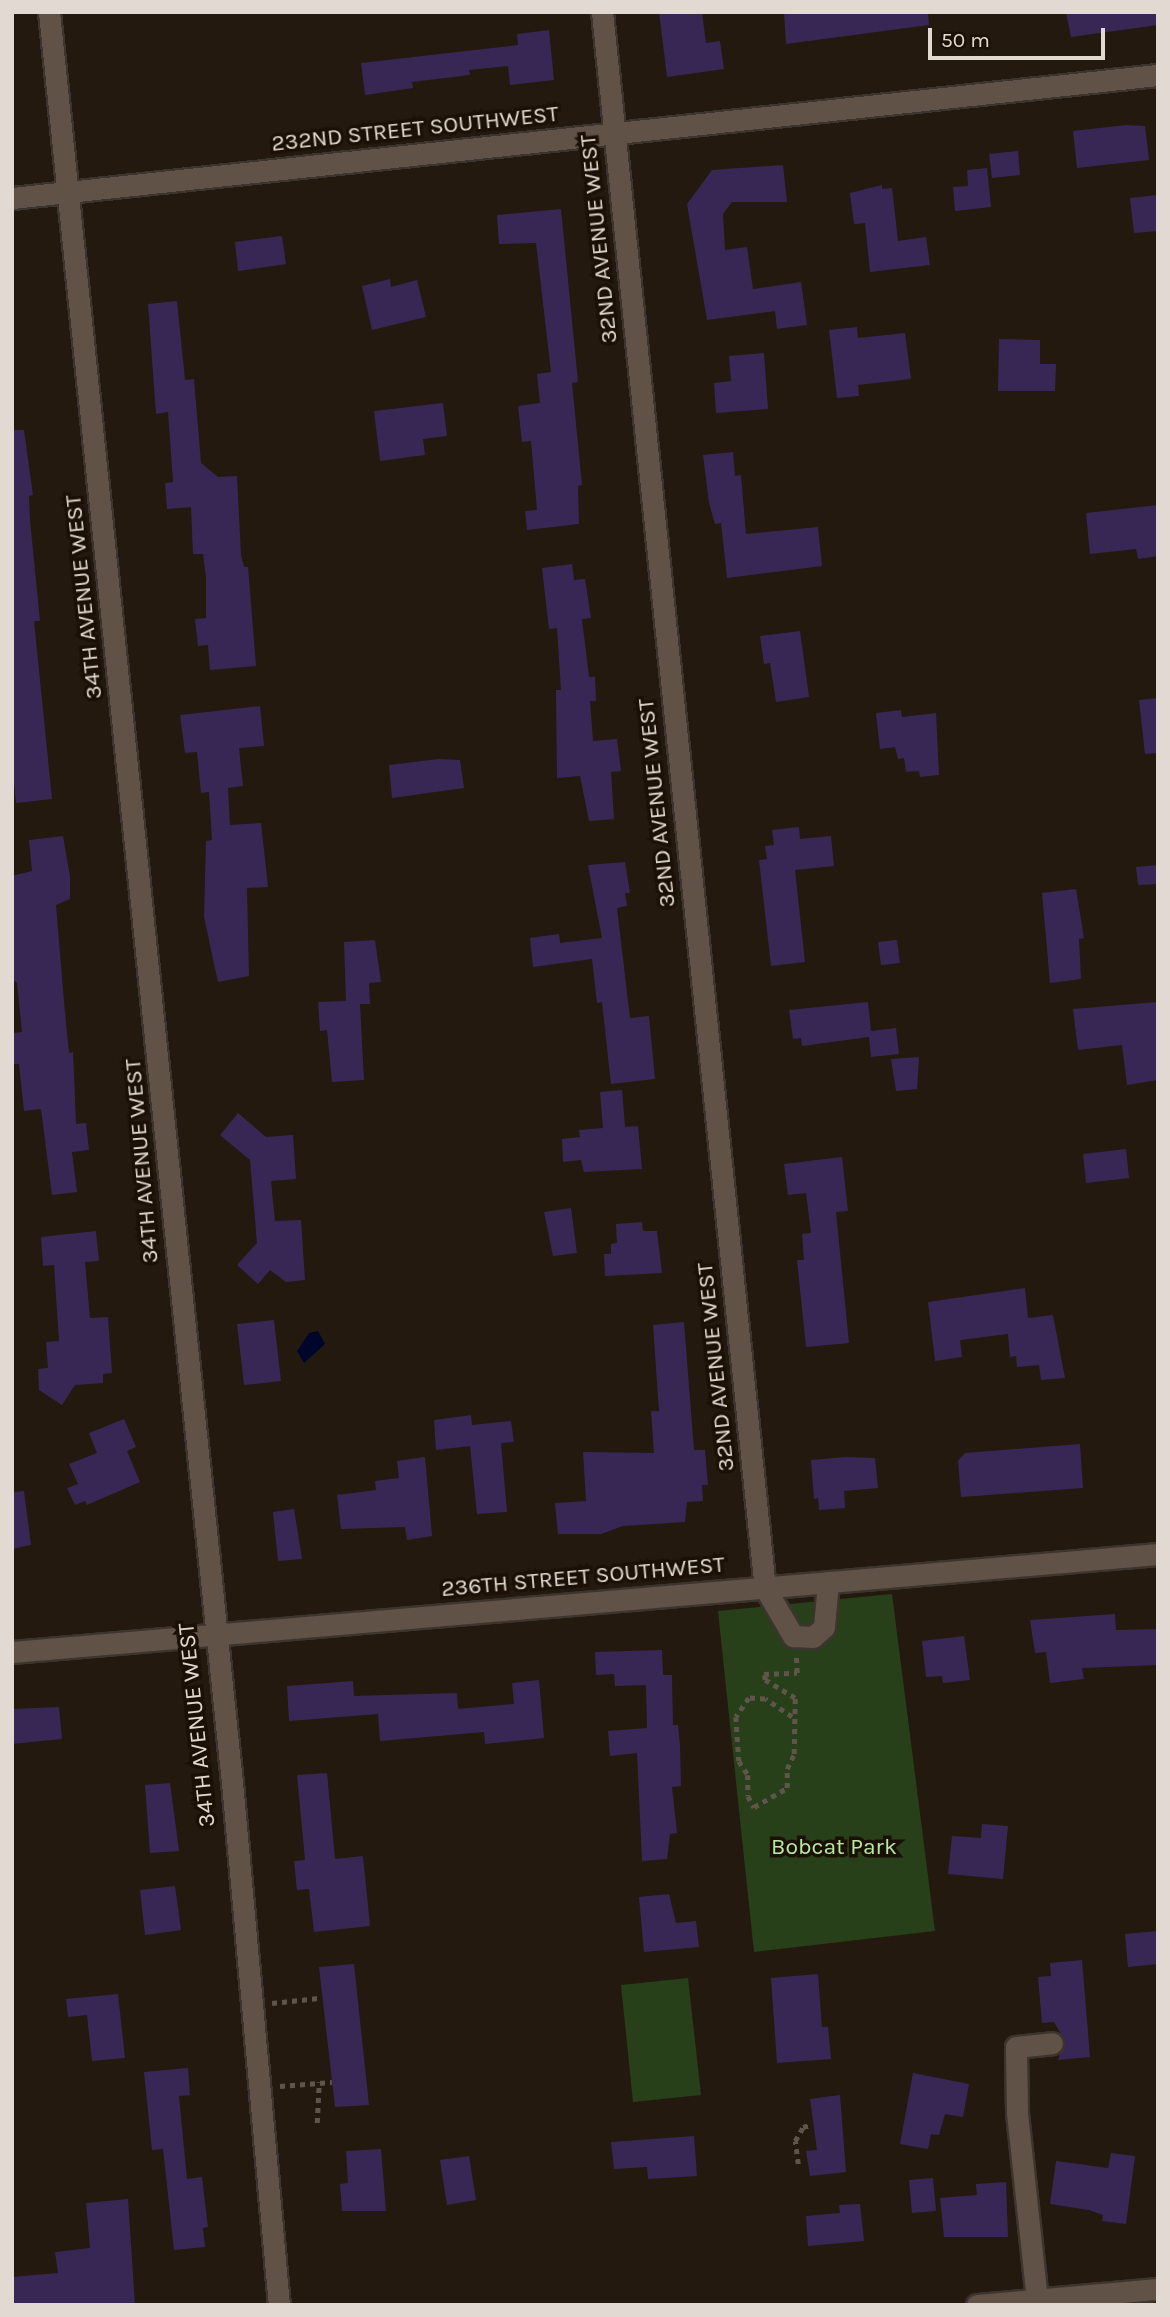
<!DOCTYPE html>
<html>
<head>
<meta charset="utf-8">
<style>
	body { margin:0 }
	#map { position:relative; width:1170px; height:2317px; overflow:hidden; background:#24190e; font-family:Karla,sans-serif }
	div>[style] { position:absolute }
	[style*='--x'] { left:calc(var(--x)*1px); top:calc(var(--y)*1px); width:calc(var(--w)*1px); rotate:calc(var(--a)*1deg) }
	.green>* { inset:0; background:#274019 }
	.water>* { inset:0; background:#00062b }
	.building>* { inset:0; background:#382754 }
	.path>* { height:4.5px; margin-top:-2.25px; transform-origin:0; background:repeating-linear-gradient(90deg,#5f554a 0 5px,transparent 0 10px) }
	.roads { filter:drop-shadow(2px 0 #3c342e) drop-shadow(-2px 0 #3c342e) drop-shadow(0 2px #3c342e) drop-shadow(0 -2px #3c342e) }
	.minor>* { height:21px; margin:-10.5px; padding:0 10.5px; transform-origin:10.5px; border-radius:10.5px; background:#605246 }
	span { translate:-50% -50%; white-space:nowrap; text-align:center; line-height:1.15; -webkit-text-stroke:7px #1b1006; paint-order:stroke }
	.street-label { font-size:23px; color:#e2dad2 }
	.park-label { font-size:23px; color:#b9eaa1 }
	.frame { position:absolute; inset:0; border:14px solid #e2dad2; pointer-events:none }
	.scale { position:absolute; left:928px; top:28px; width:177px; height:32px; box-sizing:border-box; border:4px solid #e2dad2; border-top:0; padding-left:9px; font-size:21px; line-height:24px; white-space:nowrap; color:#e2dad2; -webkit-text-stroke:5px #1b1006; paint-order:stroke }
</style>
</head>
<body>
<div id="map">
	<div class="green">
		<div style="clip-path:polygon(892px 1594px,935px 1931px,754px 1952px,718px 1611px)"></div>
		<div style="clip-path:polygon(688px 1978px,701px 2095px,633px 2102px,621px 1985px)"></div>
	</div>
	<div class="water">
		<div style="clip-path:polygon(318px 1331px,325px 1344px,304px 1363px,297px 1351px,309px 1333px)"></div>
	</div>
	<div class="building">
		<div style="clip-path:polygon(659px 12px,702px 12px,706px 43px,720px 41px,724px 69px,667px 77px)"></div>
		<div style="clip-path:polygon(784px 12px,928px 12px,929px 25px,786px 44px)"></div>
		<div style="clip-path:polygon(1066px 12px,1158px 12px,1158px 25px,1071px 37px)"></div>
		<div style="clip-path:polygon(549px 30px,554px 80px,510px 85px,508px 66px,469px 70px,470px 75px,412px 82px,413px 88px,365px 95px,361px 63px,518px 45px,517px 34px)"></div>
		<div style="clip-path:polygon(1126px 125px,1145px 126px,1149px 160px,1077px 168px,1073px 131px)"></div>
		<div style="clip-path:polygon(1018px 151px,1020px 175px,992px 178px,989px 154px)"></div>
		<div style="clip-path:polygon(783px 165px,787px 202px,732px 202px,723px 214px,725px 250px,747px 247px,753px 289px,801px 282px,807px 325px,777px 329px,775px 311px,707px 320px,687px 204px,712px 170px)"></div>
		<div style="clip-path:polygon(987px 168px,991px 207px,955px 211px,953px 187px,968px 186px,967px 170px)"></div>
		<div style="clip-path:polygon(882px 185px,882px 189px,892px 188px,898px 241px,926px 237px,930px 265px,870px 272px,865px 223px,854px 224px,850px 193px)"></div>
		<div style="clip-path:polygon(1158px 195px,1158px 231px,1134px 233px,1130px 198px)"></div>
		<div style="clip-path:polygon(561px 209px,578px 382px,572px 383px,582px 485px,578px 486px,579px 524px,527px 530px,525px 511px,537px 510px,531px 441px,522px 442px,518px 406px,540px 403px,537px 374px,551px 372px,536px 243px,499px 244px,497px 215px)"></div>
		<div style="clip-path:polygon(282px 236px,286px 264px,238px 271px,235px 242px)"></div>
		<div style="clip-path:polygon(390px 279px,391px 287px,417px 280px,426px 317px,372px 330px,362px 286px)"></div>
		<div style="clip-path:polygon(177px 301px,185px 380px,194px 379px,201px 463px,218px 477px,237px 476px,241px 555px,244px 567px,248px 567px,256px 666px,210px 670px,208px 645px,198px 646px,195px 619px,206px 618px,206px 577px,203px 554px,193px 554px,191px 507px,167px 509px,165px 483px,173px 482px,168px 412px,156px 414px,148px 304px)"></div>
		<div style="clip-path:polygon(857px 327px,858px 338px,905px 333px,911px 379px,858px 385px,859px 396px,837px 398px,829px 330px)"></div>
		<div style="clip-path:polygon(999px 339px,1040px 340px,1040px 364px,1056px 364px,1055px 391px,998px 391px)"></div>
		<div style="clip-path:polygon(764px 353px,768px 409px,716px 413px,714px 383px,731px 381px,729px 356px)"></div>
		<div style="clip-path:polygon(443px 403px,447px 436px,423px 439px,425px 455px,380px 461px,374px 411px)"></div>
		<div style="clip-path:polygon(12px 430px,24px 430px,33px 495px,29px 496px,30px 520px,40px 621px,34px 621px,52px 799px,16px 803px,12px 764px)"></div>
		<div style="clip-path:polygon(733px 452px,735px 476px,741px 475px,746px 534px,818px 527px,822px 566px,727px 578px,721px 523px,715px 524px,709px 503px,703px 455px)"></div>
		<div style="clip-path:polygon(1158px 505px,1158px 556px,1138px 559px,1136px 549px,1090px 554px,1086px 513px)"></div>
		<div style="clip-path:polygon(572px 564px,574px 580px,585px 579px,591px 618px,582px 619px,589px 677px,595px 677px,596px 701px,590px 701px,593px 741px,617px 739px,621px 771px,611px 772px,614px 819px,589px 821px,580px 776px,557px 778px,556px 690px,561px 690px,557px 628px,549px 629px,542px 568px)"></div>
		<div style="clip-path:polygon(800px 631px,809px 697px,776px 702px,770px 663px,764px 664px,760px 636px)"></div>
		<div style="clip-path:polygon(1158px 698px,1158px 753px,1145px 754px,1139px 700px)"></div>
		<div style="clip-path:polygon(260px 706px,264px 746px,239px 748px,243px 786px,228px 788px,230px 825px,261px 823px,268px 887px,247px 888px,249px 976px,218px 982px,204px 917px,206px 841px,212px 840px,209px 792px,201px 793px,197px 752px,185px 753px,180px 715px)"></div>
		<div style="clip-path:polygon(901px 710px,902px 717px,936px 713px,939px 775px,920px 777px,919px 771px,906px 772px,904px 758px,898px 759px,895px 747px,880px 749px,876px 713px)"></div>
		<div style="clip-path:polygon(438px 759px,460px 760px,464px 788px,392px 798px,389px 765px)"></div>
		<div style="clip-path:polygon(799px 827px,800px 839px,831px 836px,834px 866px,795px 870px,805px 962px,771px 966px,759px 860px,767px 859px,765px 846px,774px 845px,772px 830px)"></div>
		<div style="clip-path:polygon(63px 836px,70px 876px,70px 899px,56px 905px,64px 1002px,69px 1053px,73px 1052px,76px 1124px,86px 1123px,89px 1150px,72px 1152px,77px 1192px,52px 1195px,41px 1109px,24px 1111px,19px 1064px,12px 1064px,12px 1033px,22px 1032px,17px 983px,12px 979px,12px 876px,32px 871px,29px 840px)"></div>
		<div style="clip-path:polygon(625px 862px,630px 893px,625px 893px,627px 906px,617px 908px,630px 1018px,649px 1016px,655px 1079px,611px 1084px,602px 1002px,597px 1003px,592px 959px,533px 967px,530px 938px,559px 934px,560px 943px,602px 938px,588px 865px)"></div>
		<div style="clip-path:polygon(1158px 865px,1158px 884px,1138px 885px,1136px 867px)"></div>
		<div style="clip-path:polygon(1076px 889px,1084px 938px,1079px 939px,1081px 979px,1050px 983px,1042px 893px)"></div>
		<div style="clip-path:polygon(375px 940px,381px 982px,369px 983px,370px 1004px,360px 1004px,364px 1080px,332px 1082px,327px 1030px,320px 1031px,318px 1002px,346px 1001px,344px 942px)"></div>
		<div style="clip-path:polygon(897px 940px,900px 963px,881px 965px,878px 942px)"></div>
		<div style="clip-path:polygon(868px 1002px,871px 1031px,896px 1028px,899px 1054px,871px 1057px,869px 1037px,802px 1046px,801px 1038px,793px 1039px,789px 1010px)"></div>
		<div style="clip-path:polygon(1158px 1002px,1158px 1080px,1127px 1085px,1122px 1045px,1078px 1050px,1073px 1009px)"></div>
		<div style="clip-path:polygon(919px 1057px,917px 1089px,896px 1091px,891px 1059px)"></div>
		<div style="clip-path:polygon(622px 1090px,625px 1127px,638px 1126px,642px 1169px,584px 1172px,581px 1160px,563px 1162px,562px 1139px,580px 1137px,579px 1130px,603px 1128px,600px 1092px)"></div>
		<div style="clip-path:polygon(238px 1113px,266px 1137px,293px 1135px,296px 1179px,271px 1181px,275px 1221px,301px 1220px,305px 1280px,286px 1282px,270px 1270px,258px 1284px,237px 1265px,257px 1243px,250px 1160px,220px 1135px)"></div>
		<div style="clip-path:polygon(1126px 1149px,1129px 1178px,1086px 1183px,1083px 1154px)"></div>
		<div style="clip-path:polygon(842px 1157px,848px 1211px,836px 1212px,849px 1343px,806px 1347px,797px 1260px,804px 1260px,802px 1234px,811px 1233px,806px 1193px,788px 1195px,784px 1164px)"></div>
		<div style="clip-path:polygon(571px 1208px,577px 1253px,553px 1256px,544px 1212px)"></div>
		<div style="clip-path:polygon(642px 1222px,643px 1231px,657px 1231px,662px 1273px,605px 1276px,604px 1254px,611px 1254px,611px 1244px,617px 1243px,616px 1224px)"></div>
		<div style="clip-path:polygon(96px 1231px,99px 1261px,85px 1262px,90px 1318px,108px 1317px,112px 1373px,103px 1374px,103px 1383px,75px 1385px,62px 1405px,39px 1390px,38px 1369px,48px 1368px,46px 1342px,59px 1341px,54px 1265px,43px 1266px,41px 1237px)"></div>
		<div style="clip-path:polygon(1025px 1288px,1028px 1318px,1053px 1315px,1065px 1378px,1041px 1380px,1039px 1365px,1017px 1367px,1016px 1356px,1010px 1357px,1008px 1334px,960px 1340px,962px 1357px,935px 1361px,928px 1302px)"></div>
		<div style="clip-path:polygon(274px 1320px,281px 1381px,244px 1385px,237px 1324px)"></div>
		<div style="clip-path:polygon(684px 1322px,694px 1450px,705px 1450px,708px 1485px,702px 1485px,703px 1501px,687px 1502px,685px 1522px,623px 1526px,601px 1534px,558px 1534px,555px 1503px,586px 1501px,583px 1452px,654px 1453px,651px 1411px,659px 1411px,653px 1325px)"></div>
		<div style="clip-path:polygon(471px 1415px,472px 1425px,511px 1421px,514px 1442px,501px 1443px,507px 1512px,477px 1514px,470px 1446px,436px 1450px,434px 1420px)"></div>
		<div style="clip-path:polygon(124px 1419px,136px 1447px,127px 1451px,140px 1482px,87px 1505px,85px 1501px,75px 1505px,67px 1488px,78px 1484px,69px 1464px,97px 1453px,89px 1433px)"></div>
		<div style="clip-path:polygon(1080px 1444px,1083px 1488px,961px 1497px,958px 1461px,965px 1453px)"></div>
		<div style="clip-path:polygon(425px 1457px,432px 1536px,407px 1540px,405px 1527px,341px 1529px,337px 1495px,376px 1490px,375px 1481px,399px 1478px,397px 1461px)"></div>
		<div style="clip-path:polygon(845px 1457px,875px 1458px,878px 1488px,844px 1491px,845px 1508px,819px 1510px,818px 1498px,814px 1499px,811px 1460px)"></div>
		<div style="clip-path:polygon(24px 1491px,31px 1545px,12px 1549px,12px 1492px)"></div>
		<div style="clip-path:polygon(294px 1509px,302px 1559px,278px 1561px,273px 1512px)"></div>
		<div style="clip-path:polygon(1115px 1614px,1116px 1630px,1158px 1629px,1158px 1665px,1082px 1668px,1084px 1679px,1050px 1683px,1046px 1652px,1035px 1653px,1030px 1620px)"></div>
		<div style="clip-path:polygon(964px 1636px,970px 1680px,943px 1683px,942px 1676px,926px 1677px,922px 1641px)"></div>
		<div style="clip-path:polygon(662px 1650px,663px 1675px,672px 1675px,673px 1725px,678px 1725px,680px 1746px,681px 1786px,672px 1787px,677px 1833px,670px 1834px,667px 1859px,642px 1861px,637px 1753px,610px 1756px,608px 1731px,647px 1728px,646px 1685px,615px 1686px,614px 1674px,596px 1675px,595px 1652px)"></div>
		<div style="clip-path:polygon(539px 1680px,544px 1738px,485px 1744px,484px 1732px,380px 1741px,378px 1714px,289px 1721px,287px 1686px,353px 1681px,354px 1696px,457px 1693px,458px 1709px,514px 1704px,512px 1683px)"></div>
		<div style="clip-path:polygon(59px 1707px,62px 1739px,12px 1744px,12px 1709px)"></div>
		<div style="clip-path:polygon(327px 1773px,335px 1859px,363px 1856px,370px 1926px,314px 1932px,309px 1889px,297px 1890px,294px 1861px,305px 1860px,297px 1775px)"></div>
		<div style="clip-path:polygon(170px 1783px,179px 1851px,150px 1853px,145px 1785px)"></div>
		<div style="clip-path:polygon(982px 1824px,1008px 1826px,1003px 1879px,948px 1874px,952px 1836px,981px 1838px)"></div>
		<div style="clip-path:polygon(175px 1886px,181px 1930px,145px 1935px,140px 1890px)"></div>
		<div style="clip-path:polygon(669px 1894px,676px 1923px,696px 1921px,699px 1947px,644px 1952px,639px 1897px)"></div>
		<div style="clip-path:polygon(1158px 1931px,1158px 1964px,1128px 1967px,1125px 1934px)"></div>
		<div style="clip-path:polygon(1082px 1960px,1090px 2057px,1058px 2060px,1065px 2041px,1054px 2022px,1042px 2023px,1038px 1977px,1051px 1976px,1050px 1963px)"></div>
		<div style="clip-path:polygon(354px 1964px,369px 2105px,335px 2107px,319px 1967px)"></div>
		<div style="clip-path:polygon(818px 1974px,822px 2027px,828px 2027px,831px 2059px,777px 2063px,771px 1978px)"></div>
		<div style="clip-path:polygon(118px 1994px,125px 2058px,92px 2061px,87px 2015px,68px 2017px,66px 1999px)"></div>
		<div style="clip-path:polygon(188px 2068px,190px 2095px,179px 2096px,187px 2179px,202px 2177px,208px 2227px,203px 2228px,205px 2247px,174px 2250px,163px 2149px,152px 2150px,144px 2072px)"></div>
		<div style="clip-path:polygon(913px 2073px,969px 2084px,963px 2117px,945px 2114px,939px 2135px,931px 2134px,928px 2149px,900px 2144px)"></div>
		<div style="clip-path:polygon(840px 2095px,846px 2172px,810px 2176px,806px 2151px,817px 2150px,810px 2099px)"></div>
		<div style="clip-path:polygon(694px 2136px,697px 2176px,648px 2179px,647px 2167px,614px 2169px,611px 2142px)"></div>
		<div style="clip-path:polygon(381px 2149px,386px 2211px,342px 2211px,340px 2184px,348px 2183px,346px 2151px)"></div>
		<div style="clip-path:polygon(1111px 2153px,1135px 2156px,1126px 2224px,1102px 2221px,1103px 2215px,1089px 2210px,1050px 2204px,1056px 2161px,1108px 2168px)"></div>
		<div style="clip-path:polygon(469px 2156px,476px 2200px,447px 2205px,440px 2160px)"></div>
		<div style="clip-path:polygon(933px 2178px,936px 2211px,912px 2213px,909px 2180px)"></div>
		<div style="clip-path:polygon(1006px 2182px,1008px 2237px,944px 2237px,940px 2198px,977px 2195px,976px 2184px)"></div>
		<div style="clip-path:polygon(128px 2199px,135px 2305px,12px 2305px,12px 2277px,58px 2273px,55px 2252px,90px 2248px,86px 2203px)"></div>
		<div style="clip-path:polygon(860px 2204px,864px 2241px,808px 2246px,806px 2216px,840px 2213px,839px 2205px)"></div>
	</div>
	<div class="path">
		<div style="--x:792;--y:1717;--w:32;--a:-146"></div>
		<div style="--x:765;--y:1699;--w:16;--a:-176"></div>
		<div style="--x:749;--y:1698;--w:23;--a:124"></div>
		<div style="--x:736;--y:1717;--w:44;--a:86.1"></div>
		<div style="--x:739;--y:1761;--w:17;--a:57"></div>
		<div style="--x:748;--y:1775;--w:21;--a:90"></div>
		<div style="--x:748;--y:1796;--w:13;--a:61"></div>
		<div style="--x:754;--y:1807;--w:38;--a:-30"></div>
		<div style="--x:787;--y:1788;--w:19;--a:-90"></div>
		<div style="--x:787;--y:1769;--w:17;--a:-65"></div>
		<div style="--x:794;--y:1754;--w:56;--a:-89"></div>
		<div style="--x:795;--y:1698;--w:35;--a:-149"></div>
		<div style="--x:765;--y:1680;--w:6;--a:-99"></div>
		<div style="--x:764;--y:1674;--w:33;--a:-2"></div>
		<div style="--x:797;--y:1673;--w:17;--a:-93"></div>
		<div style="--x:272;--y:2003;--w:47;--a:-6.1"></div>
		<div style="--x:280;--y:2086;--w:52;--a:-4.4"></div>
		<div style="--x:317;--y:2123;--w:41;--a:-87.2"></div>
		<div style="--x:798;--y:2164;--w:23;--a:-97"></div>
		<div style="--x:795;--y:2141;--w:16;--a:-60"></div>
		<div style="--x:803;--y:2127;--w:7;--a:-16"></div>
	</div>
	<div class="roads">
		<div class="minor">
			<div style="--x:49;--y:12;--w:1790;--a:84.1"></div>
			<div style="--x:233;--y:1793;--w:514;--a:84.87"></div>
			<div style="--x:602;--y:12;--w:1584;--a:84.1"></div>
			<div style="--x:765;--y:1588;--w:56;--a:59.7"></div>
			<div style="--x:793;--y:1636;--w:20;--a:3"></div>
			<div style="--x:813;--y:1637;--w:15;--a:-42"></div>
			<div style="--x:824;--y:1627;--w:45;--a:-84.9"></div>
			<div style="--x:12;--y:198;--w:1153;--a:-6.13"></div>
			<div style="--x:12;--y:1652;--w:1150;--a:-4.89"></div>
			<div style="--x:1037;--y:2300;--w:189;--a:-96.1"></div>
			<div style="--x:1017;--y:2112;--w:65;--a:-90.9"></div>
			<div style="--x:1016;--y:2047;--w:36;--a:-6"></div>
			<div style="--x:977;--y:2305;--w:182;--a:-5.1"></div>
		</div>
	</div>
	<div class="street-label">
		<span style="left:415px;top:129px;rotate:-6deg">232ND STREET SOUTHWEST</span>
		<span style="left:599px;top:239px;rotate:-96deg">32ND AVENUE WEST</span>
		<span style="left:84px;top:597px;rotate:-96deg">34TH AVENUE WEST</span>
		<span style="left:657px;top:803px;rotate:-96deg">32ND AVENUE WEST</span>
		<span style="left:142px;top:1161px;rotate:-95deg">34TH AVENUE WEST</span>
		<span style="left:716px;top:1367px;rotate:-96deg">32ND AVENUE WEST</span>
		<span style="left:583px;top:1577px;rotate:-5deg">236TH STREET SOUTHWEST</span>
		<span style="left:197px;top:1725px;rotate:-96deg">34TH AVENUE WEST</span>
	</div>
	<div class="park-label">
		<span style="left:834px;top:1847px">Bobcat Park</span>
	</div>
	<div class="frame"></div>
	<div class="scale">50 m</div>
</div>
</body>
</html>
